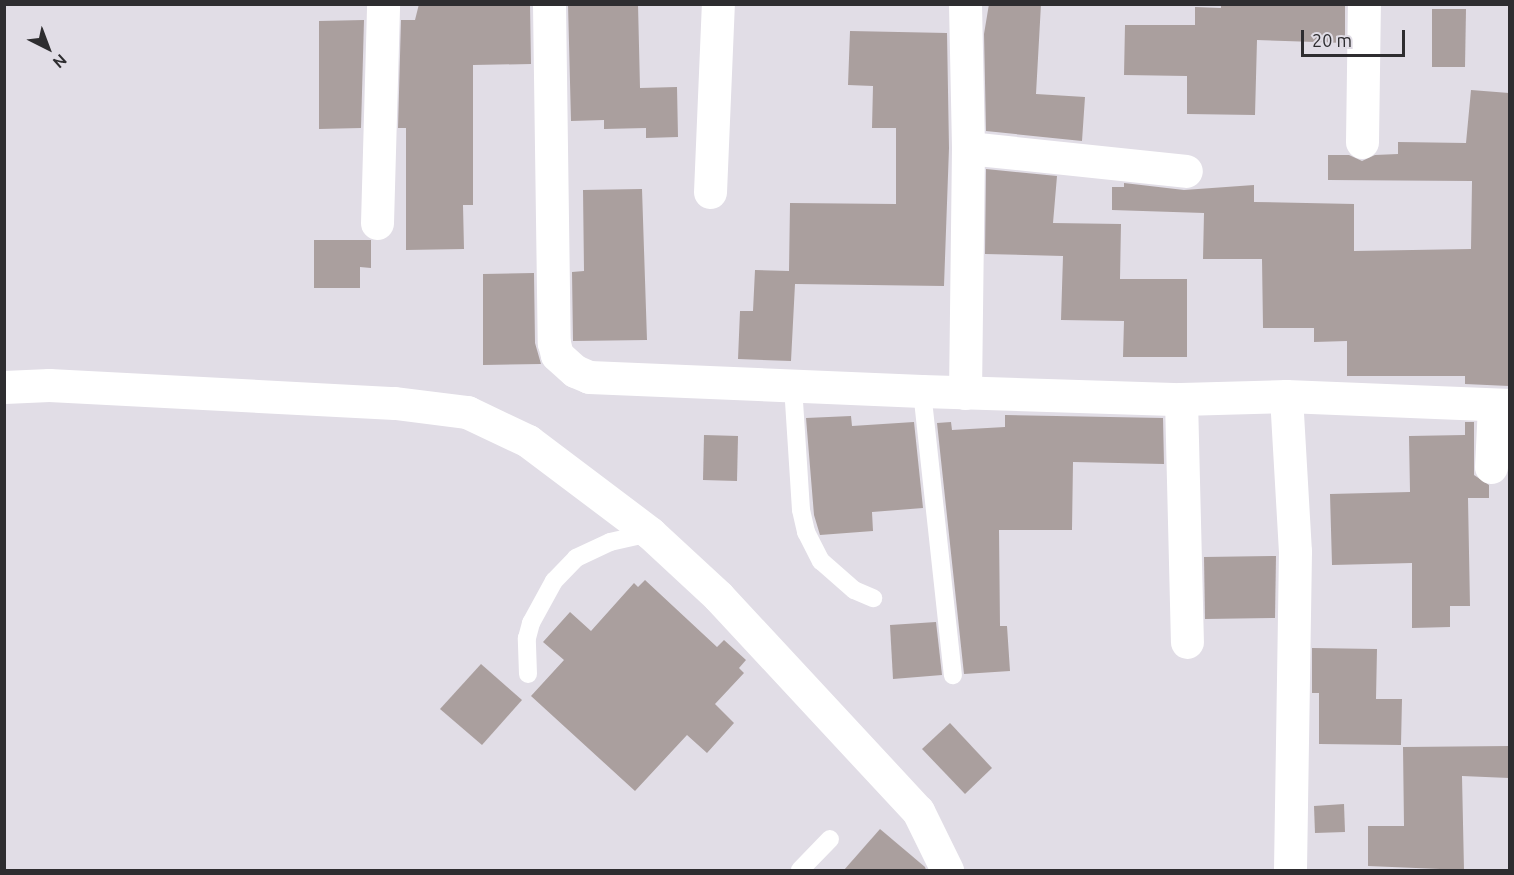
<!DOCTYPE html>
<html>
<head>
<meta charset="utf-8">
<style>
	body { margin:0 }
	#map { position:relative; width:1514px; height:875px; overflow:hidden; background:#e1dde6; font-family:Ubuntu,sans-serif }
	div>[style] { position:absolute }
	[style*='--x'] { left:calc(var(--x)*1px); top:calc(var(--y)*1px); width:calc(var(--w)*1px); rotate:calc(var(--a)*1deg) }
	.building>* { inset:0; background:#aa9f9e }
	.service>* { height:18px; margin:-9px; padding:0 9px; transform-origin:9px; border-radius:9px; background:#fff }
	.minor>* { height:33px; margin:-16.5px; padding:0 16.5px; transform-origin:16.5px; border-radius:16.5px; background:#fff }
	span { translate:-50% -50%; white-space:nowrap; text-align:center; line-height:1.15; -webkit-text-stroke:6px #e1dde6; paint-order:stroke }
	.frame { position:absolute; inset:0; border:6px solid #2e2d30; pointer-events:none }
	.north { position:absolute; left:18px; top:18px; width:60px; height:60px; -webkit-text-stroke:4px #e1dde6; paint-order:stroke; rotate:138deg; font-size:16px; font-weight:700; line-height:24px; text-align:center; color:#2e2d30 }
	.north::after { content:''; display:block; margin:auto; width:21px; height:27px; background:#2e2d30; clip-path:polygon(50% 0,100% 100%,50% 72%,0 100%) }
	.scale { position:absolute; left:1301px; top:30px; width:104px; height:27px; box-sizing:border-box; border:3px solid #2e2d30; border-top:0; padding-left:8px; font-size:18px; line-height:21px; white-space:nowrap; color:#2e2d30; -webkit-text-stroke:4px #e1dde6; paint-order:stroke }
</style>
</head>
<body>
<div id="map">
	<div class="building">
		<div style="clip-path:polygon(419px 4px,530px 4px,531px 64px,473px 65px,473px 205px,463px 205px,464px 249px,406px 250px,406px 128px,398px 128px,401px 20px,415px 20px)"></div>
		<div style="clip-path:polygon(568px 4px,638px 4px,640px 88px,677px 87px,678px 137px,646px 138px,646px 128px,604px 129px,604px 120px,571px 121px)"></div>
		<div style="clip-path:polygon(989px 4px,1041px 4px,1036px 94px,1085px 97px,1082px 141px,986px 131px,984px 34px)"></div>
		<div style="clip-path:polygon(1221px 4px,1345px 4px,1345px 43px,1257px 40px,1255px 115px,1187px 114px,1187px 76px,1124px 75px,1125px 25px,1195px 25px,1195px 7px,1221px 8px)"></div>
		<div style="clip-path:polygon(1432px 9px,1466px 9px,1465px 67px,1432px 67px)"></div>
		<div style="clip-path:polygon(364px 20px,361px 128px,319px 129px,319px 21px)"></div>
		<div style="clip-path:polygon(850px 31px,947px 33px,949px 148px,944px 286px,795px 284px,791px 361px,738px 359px,740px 311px,753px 311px,755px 270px,789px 271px,790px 203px,896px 204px,896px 128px,872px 128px,873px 86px,848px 85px)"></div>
		<div style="clip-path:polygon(1471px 90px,1509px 93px,1509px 386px,1465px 384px,1465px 376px,1347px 376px,1347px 341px,1314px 342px,1314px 328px,1263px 328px,1262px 259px,1203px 259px,1204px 213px,1112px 210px,1112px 187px,1124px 187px,1124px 183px,1184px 190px,1254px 185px,1254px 202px,1354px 204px,1354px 251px,1471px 249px,1472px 181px,1328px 180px,1328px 155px,1349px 155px,1362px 161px,1375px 155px,1398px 154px,1398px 142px,1466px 143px)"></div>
		<div style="clip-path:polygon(986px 169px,1057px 176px,1053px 223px,1121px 224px,1120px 279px,1187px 279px,1187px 357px,1123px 357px,1124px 321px,1061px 320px,1063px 256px,985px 254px)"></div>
		<div style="clip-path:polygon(642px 189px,647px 340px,573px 341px,572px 272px,584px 271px,583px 190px)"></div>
		<div style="clip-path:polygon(314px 240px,371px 240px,371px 268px,360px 267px,360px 288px,314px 288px)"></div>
		<div style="clip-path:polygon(534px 273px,535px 343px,541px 364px,483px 365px,483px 274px)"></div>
		<div style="clip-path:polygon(1005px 415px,1163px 418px,1164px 464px,1073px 462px,1072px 530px,999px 530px,1000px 626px,1007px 626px,1010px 671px,964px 674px,937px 423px,951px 422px,952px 430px,1005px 427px)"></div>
		<div style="clip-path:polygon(851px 416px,852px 426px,914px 422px,923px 508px,872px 512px,873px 531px,820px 535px,814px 515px,806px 418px)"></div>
		<div style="clip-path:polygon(1465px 422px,1474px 422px,1474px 475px,1489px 485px,1489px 498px,1468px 498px,1470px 606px,1450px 606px,1450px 627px,1412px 628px,1412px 563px,1332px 565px,1330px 494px,1410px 492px,1409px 436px,1465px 435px)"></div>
		<div style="clip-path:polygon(704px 435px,738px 436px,737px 481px,703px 480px)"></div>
		<div style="clip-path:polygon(1276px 556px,1275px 618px,1205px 619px,1204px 557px)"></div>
		<div style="clip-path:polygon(645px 580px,717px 647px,724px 640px,746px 660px,739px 668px,744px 673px,715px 704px,734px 723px,707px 753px,687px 735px,635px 791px,531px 696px,564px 660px,543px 642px,570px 612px,591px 631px,634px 583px,638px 587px)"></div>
		<div style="clip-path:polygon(936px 622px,942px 675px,893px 679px,890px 625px)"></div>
		<div style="clip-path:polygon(1312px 648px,1377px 649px,1376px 699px,1402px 699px,1401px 745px,1319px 744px,1319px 693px,1312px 693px)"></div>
		<div style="clip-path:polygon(481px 664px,522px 700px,482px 745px,440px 709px)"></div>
		<div style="clip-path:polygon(950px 723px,992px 768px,965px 794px,922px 749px)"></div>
		<div style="clip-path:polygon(1509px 746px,1509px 778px,1462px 776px,1464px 870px,1368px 866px,1368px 826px,1404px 826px,1403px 747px)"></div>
		<div style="clip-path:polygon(1344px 804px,1345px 832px,1315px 833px,1314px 806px)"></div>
		<div style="clip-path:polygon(880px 829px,925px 867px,926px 870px,844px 870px)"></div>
	</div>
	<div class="service">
		<div style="--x:793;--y:386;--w:124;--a:86.3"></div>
		<div style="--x:801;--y:510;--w:23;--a:77"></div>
		<div style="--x:806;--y:532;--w:33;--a:63"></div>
		<div style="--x:821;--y:561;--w:44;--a:41.3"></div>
		<div style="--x:854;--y:590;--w:21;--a:23"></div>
		<div style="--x:922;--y:391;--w:286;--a:83.8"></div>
		<div style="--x:528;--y:674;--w:36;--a:-92"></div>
		<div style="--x:527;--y:638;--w:16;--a:-75"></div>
		<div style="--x:531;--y:623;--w:48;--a:-61.3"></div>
		<div style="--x:554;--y:581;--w:32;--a:-46"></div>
		<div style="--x:576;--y:558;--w:38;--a:-25"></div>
		<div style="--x:610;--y:542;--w:41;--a:-12.7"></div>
		<div style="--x:800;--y:870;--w:43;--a:-45.9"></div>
	</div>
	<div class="minor">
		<div style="--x:549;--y:4;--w:339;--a:89.2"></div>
		<div style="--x:554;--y:343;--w:12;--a:76"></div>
		<div style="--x:557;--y:355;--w:24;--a:42"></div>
		<div style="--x:575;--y:371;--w:15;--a:23"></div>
		<div style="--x:589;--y:377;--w:333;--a:2.4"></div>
		<div style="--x:922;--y:391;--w:259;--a:1.8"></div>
		<div style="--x:1181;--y:399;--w:105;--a:-1.6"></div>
		<div style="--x:1286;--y:396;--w:224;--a:2.3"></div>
		<div style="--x:965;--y:4;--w:144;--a:88.8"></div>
		<div style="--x:968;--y:148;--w:245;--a:90.7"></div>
		<div style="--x:1362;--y:142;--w:138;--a:-89.2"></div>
		<div style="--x:968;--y:148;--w:219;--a:6"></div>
		<div style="--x:710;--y:192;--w:188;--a:-87.6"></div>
		<div style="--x:377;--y:223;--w:219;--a:-88.4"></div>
		<div style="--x:4;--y:387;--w:45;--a:-2.5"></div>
		<div style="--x:49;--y:385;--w:346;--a:3"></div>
		<div style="--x:395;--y:403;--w:73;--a:7.1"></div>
		<div style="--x:467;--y:412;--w:68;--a:25.4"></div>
		<div style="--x:528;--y:441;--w:153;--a:37"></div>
		<div style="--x:650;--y:533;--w:93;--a:42.8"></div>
		<div style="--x:718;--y:596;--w:294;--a:47.1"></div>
		<div style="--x:918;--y:811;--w:66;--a:63.8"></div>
		<div style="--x:1286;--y:396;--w:155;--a:86.7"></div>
		<div style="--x:1295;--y:551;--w:319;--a:90.9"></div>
		<div style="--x:1181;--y:399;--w:243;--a:88.6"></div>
		<div style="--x:1491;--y:467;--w:62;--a:-87.2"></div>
	</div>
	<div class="frame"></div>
	<div class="north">N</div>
	<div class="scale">20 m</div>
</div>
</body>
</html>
